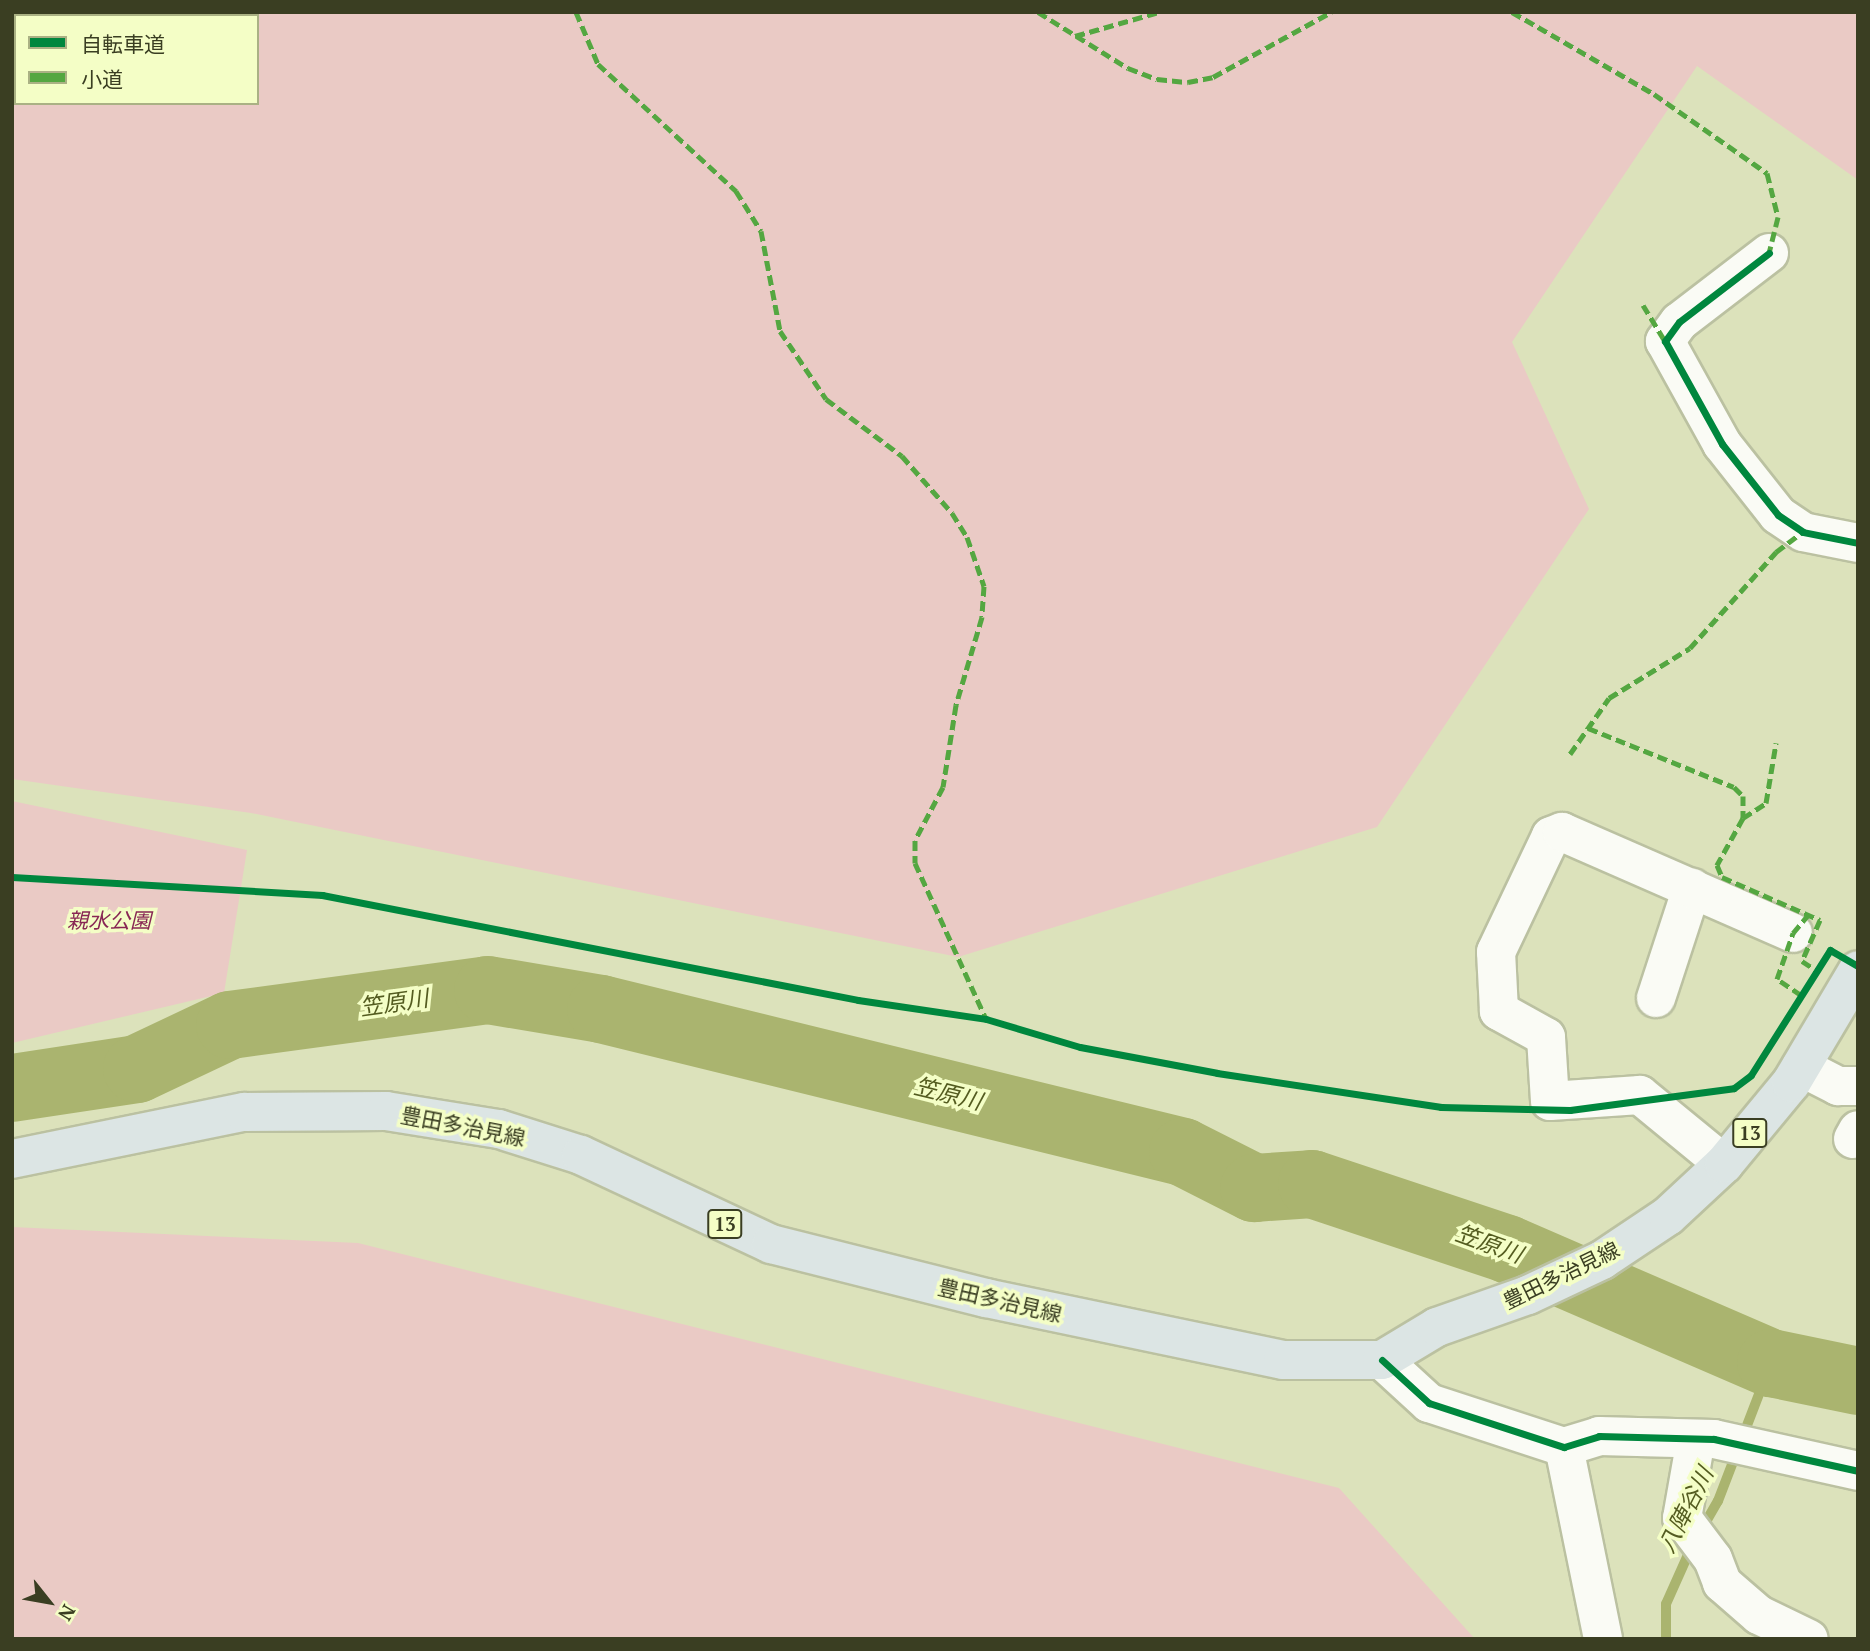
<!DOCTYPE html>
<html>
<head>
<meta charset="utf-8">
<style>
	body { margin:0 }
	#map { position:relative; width:1870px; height:1651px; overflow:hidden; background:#dce2bb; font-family:"PT Serif","Noto Sans JP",serif }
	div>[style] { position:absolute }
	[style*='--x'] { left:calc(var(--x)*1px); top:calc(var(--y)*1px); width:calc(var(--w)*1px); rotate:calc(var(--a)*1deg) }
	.green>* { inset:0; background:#eacac5 }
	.stream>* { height:10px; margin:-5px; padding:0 5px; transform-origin:5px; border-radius:5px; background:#aab46f }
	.river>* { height:68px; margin:-34px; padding:0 34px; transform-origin:34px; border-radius:34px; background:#aab46f }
	.roads { filter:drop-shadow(2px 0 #bbc1a1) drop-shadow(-2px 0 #bbc1a1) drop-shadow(0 2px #bbc1a1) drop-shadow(0 -2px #bbc1a1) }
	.minor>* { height:38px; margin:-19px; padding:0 19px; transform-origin:19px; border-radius:19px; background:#fafbf5 }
	.major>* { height:38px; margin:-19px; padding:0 19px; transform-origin:19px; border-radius:19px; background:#dce5e4 }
	.quiet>* { height:5px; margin-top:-2.5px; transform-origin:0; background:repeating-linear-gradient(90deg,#54a741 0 10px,transparent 0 15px) }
	.cycleway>* { height:7px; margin:-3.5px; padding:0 3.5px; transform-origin:3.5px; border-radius:3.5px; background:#00873e }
	span { translate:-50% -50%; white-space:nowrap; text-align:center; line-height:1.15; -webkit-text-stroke:7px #f4fec6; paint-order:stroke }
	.shield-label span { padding:2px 5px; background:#f4fec6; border:2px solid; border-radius:5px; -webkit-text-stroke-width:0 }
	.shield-label { font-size:19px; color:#3a3e22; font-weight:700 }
	.park-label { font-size:21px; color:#882754; font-style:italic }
	.street-label { font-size:21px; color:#3a3e22 }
	.water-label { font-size:23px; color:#545c20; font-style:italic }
	.frame { position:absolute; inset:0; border:14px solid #3a3e22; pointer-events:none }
	.legend { position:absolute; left:14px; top:14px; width:245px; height:91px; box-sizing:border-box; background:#f4fec6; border:2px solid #aab184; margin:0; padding:9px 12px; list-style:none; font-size:21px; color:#3a3e22 }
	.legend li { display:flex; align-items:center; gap:14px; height:35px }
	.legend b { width:35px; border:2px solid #aab184 }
	.north { position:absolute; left:14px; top:1567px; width:70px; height:70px; -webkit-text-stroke:5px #f4fec6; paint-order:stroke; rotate:121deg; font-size:19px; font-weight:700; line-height:28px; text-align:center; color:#3a3e22 }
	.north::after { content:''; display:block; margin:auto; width:24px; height:32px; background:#3a3e22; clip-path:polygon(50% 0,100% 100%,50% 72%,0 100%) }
</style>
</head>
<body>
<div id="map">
	<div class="green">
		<div style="clip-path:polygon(evenodd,12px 12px,1858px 12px,1858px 180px,1697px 66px,1512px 342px,1589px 509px,1377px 827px,958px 957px,251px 813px,12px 779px,12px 12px,16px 16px,257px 16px,257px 103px,16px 103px,16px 16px)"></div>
		<div style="clip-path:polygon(12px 801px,247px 850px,224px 993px,12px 1043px)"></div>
		<div style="clip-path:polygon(12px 1227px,358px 1243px,1339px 1488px,1475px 1639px,12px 1639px)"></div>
	</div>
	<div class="stream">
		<div style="--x:1700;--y:1532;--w:36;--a:-60"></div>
		<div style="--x:1718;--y:1501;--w:148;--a:-69"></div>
		<div style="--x:1666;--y:1639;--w:35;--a:-90"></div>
		<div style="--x:1666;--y:1604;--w:64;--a:-65.9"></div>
	</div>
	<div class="river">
		<div style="--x:12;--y:1088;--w:126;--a:-8.6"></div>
		<div style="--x:137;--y:1069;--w:103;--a:-25.3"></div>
		<div style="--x:230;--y:1025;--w:260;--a:-7.7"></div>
		<div style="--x:488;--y:990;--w:115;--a:9.5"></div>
		<div style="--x:601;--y:1009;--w:599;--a:13.8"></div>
		<div style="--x:1183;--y:1152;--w:80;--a:26.9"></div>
		<div style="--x:1254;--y:1188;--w:58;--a:-3.9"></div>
		<div style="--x:1312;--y:1184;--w:206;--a:18.4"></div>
		<div style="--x:1507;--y:1249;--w:288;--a:23.4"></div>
		<div style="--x:1771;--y:1363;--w:89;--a:11.7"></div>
	</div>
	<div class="roads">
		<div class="minor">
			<div style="--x:1769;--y:253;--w:113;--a:142.5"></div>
			<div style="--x:1679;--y:322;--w:24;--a:126"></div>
			<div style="--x:1665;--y:341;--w:118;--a:61"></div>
			<div style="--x:1722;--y:444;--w:90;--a:51.7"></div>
			<div style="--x:1778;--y:515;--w:30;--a:34"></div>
			<div style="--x:1803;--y:532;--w:56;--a:11.3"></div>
			<div style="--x:1656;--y:998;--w:116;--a:-71.9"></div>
			<div style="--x:1801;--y:1067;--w:42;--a:27.2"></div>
			<div style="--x:1838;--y:1086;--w:20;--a:0"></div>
			<div style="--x:1853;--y:1139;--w:10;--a:-61"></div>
			<div style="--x:1724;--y:1164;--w:109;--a:-140.6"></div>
			<div style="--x:1640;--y:1095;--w:90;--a:176.2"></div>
			<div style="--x:1550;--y:1101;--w:64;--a:-93.6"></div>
			<div style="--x:1546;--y:1037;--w:54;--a:-151"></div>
			<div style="--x:1499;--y:1011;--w:59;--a:-92.9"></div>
			<div style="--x:1496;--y:952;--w:128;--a:-64.6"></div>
			<div style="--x:1551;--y:836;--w:12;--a:-20"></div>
			<div style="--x:1562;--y:832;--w:252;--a:23.6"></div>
			<div style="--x:1382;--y:1360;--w:64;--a:42.5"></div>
			<div style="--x:1429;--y:1403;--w:142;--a:18.1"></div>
			<div style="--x:1564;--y:1447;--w:37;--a:-17"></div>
			<div style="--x:1599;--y:1436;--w:115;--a:1.5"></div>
			<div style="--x:1714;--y:1439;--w:148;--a:12.5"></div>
			<div style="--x:1696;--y:1439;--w:80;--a:100"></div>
			<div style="--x:1682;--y:1518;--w:51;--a:52.9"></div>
			<div style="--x:1713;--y:1559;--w:26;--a:69"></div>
			<div style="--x:1722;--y:1583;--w:49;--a:40.9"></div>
			<div style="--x:1759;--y:1615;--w:55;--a:25.6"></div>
			<div style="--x:1564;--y:1447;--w:196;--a:78.5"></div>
		</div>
		<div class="major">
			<div style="--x:12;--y:1159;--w:237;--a:-11.5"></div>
			<div style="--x:244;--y:1112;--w:142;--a:-0.4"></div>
			<div style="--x:386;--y:1111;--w:114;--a:9.1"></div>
			<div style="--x:499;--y:1129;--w:86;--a:17.6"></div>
			<div style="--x:581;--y:1155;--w:210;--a:25.1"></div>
			<div style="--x:771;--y:1244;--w:222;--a:14.1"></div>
			<div style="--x:986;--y:1298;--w:303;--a:11.8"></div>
			<div style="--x:1283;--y:1360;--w:99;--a:0"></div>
			<div style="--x:1382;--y:1360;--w:64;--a:-31"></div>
			<div style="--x:1437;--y:1327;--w:96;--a:-19.4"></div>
			<div style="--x:1528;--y:1295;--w:82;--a:-25.3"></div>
			<div style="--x:1602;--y:1260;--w:79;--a:-33.7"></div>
			<div style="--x:1668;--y:1216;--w:76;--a:-42.9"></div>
			<div style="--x:1724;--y:1164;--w:105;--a:-50.4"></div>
			<div style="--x:1791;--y:1083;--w:131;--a:-59.3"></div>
		</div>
	</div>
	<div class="quiet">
		<div style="--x:576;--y:12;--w:56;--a:67.1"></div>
		<div style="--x:598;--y:64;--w:188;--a:42.6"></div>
		<div style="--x:736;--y:191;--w:47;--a:58"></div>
		<div style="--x:761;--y:231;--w:102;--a:79.2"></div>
		<div style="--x:780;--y:331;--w:82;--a:55.9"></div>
		<div style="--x:826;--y:399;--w:95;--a:36.9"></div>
		<div style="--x:902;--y:456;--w:76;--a:48.7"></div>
		<div style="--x:952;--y:513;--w:28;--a:58"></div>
		<div style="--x:967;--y:537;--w:52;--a:70.9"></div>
		<div style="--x:984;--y:586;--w:31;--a:94"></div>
		<div style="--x:982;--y:617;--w:92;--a:106.5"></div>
		<div style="--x:956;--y:705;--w:83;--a:99"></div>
		<div style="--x:943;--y:787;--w:60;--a:117.8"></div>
		<div style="--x:915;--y:840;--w:23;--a:90"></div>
		<div style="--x:915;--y:863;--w:171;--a:65.5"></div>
		<div style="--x:1038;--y:12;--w:106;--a:31.9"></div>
		<div style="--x:1128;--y:68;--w:31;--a:21"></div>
		<div style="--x:1157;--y:79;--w:31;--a:6"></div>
		<div style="--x:1188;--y:82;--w:25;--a:-11"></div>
		<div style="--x:1213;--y:77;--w:135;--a:-28.8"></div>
		<div style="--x:1512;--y:12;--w:164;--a:30"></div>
		<div style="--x:1654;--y:94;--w:138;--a:35"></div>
		<div style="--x:1767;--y:173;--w:45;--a:76"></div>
		<div style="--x:1778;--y:217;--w:37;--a:104"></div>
		<div style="--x:1075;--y:36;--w:87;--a:-15.9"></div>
		<div style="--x:1643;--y:305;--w:42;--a:58.6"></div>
		<div style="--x:1588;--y:728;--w:157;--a:22"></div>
		<div style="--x:1734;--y:787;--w:13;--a:45"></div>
		<div style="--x:1743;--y:796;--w:22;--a:90"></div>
		<div style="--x:1743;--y:818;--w:54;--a:119"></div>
		<div style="--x:1717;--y:865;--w:13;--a:67"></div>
		<div style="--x:1722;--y:877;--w:107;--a:23.7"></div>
		<div style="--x:1820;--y:920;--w:45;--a:113.7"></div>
		<div style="--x:1802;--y:961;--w:17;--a:33"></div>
		<div style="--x:1570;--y:754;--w:68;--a:-55.1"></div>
		<div style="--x:1609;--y:698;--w:95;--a:-31.7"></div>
		<div style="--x:1690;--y:648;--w:129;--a:-48.1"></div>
		<div style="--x:1776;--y:552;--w:34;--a:-37"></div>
		<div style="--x:1743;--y:818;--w:27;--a:-33"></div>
		<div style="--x:1766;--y:803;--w:61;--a:-80.5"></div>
		<div style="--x:1801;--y:995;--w:29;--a:-146"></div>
		<div style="--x:1777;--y:979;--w:49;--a:-70.8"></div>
		<div style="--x:1793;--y:933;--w:23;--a:-50"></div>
	</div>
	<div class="cycleway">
		<div style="--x:1769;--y:253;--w:113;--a:142.5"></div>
		<div style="--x:1679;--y:322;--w:24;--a:126"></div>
		<div style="--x:1665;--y:341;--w:118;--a:61"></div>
		<div style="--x:1722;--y:444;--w:90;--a:51.7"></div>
		<div style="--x:1778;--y:515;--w:30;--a:34"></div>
		<div style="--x:1803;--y:532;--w:56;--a:11.3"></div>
		<div style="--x:12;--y:877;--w:311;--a:3.3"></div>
		<div style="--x:322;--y:895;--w:546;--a:11.08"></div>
		<div style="--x:858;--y:1000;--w:129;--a:8.4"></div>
		<div style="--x:986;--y:1019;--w:98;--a:16.6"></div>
		<div style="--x:1080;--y:1047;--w:139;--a:10.7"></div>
		<div style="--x:1217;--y:1073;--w:227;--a:8.6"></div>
		<div style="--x:1441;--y:1107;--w:129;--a:1.3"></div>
		<div style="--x:1570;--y:1110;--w:165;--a:-7.6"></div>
		<div style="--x:1734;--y:1088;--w:21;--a:-37"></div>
		<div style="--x:1751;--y:1075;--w:148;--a:-57.7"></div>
		<div style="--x:1830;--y:950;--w:32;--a:30"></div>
		<div style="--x:1382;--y:1360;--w:64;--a:42.5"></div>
		<div style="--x:1429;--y:1403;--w:142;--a:18.1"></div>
		<div style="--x:1564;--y:1447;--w:37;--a:-17"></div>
		<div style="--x:1599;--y:1436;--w:115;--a:1.5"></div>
		<div style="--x:1714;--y:1439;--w:148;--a:12.5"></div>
	</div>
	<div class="shield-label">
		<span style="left:1750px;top:1133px">13</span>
		<span style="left:725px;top:1224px">13</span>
	</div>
	<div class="park-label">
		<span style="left:109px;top:920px">親水公園</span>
	</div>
	<div class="street-label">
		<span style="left:463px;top:1126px;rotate:11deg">豊田多治見線</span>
		<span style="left:1561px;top:1275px;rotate:-26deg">豊田多治見線</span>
		<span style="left:1000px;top:1300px;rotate:13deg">豊田多治見線</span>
	</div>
	<div class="water-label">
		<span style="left:394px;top:1003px;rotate:-8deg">笠原川</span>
		<span style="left:948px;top:1094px;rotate:14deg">笠原川</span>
		<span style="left:1489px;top:1244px;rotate:20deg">笠原川</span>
		<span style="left:1686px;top:1510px;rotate:-63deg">八陣谷川</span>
	</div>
	<div class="frame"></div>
	<ul class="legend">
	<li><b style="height:9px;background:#00873e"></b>自転車道</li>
	<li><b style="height:9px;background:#54a741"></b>小道</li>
	</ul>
	<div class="north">N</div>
</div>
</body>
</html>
